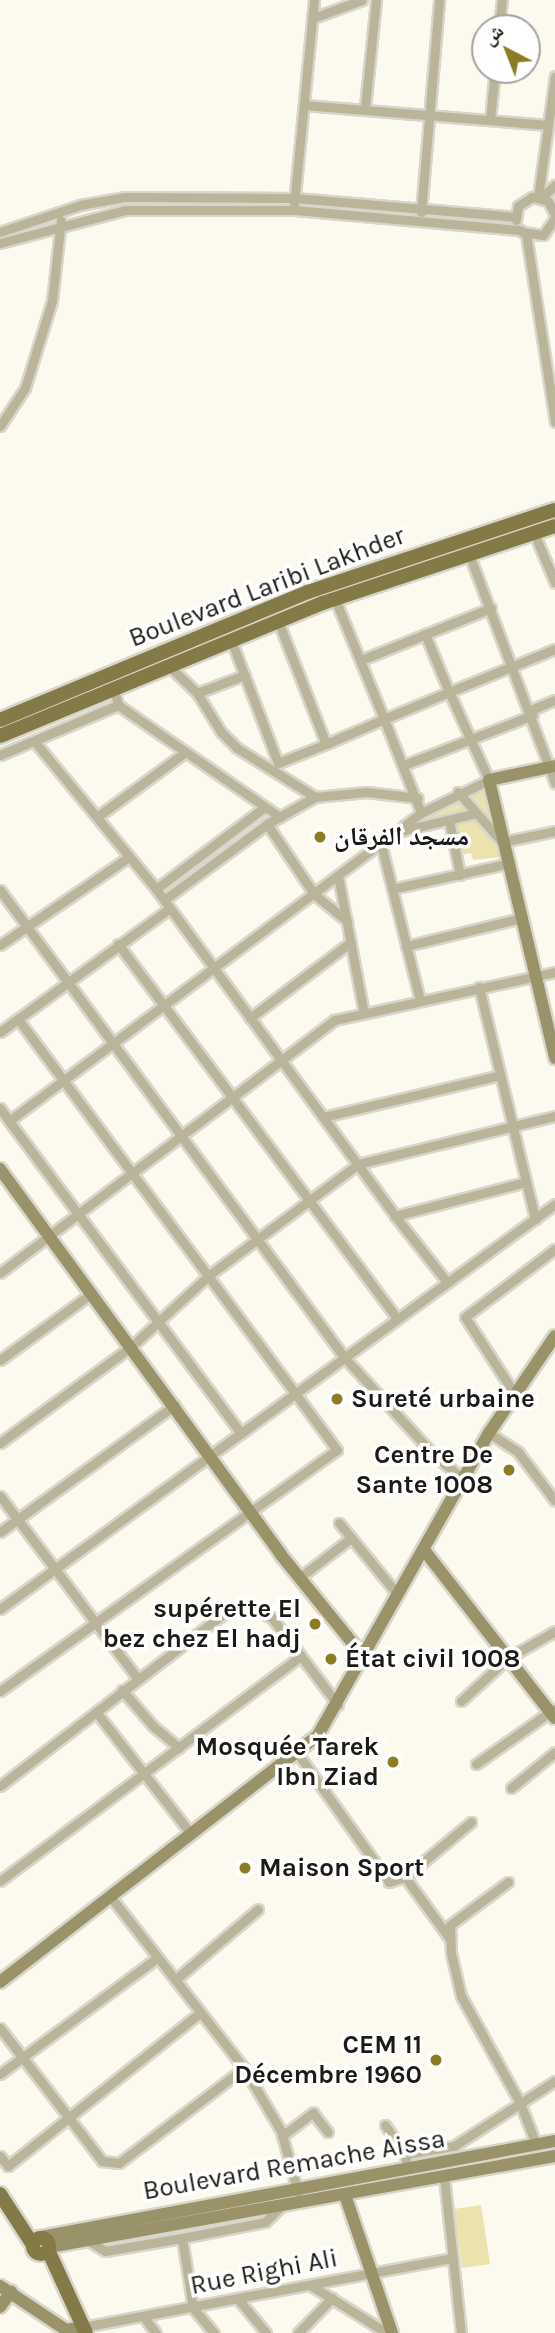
<!DOCTYPE html>
<html>
<head>
<meta charset="utf-8">
<style>
	body { margin:0 }
	#map { position:relative; width:555px; height:2333px; overflow:hidden; background:#fcfaee; font-family:Karla,"Noto Naskh Arabic",sans-serif }
	div>[style] { position:absolute }
	[style*='--x'] { left:calc(var(--x)*1px); top:calc(var(--y)*1px); width:calc(var(--w)*1px); rotate:calc(var(--a)*1deg) }
	.green>* { inset:0; background:#ebe2ae }
	.roads { filter:drop-shadow(2px 0 #d8d6cb) drop-shadow(-2px 0 #d8d6cb) drop-shadow(0 2px #d8d6cb) drop-shadow(0 -2px #d8d6cb) }
	.street>* { height:9px; margin:-4.5px; padding:0 4.5px; transform-origin:4.5px; border-radius:4.5px; background:#bab59a }
	.secondary>* { height:12px; margin:-6px; padding:0 6px; transform-origin:6px; border-radius:6px; background:#9a936a }
	.primary>* { height:14px; margin:-7px; padding:0 7px; transform-origin:7px; border-radius:7px; background:#847a48 }
	.primary>.ring { margin:-7px; padding:0; box-sizing:content-box; background:none; border:14px solid #847a48; border-radius:50% }
	.dots>* { width:19px; height:19px; translate:-50% -50%; box-sizing:border-box; border:4px solid #fff; border-radius:50% }
	span { translate:-50% -50%; white-space:nowrap; text-align:center; line-height:1.15; -webkit-text-stroke:7px #fff; paint-order:stroke }
	.street-label { font-size:26px; color:#1b1a16 }
	.poi-label { font-size:26px; color:#1b1a16; font-weight:700 }
	.left { translate:0 -50%; text-align:left }
	.right { translate:-100% -50%; text-align:right }
	.north { position:absolute; left:471px; top:14px; width:70px; height:70px; box-sizing:border-box; background:#fff; border:2px solid #a4a3a2; border-radius:50%; rotate:318deg; font-size:19px; font-weight:700; line-height:28px; text-align:center; color:#1b1a16 }
	.north::after { content:''; display:block; margin:auto; width:24px; height:32px; background:#8c7c22; clip-path:polygon(50% 0,100% 100%,50% 72%,0 100%) }
</style>
</head>
<body>
<div id="map">
	<div class="green">
		<div style="clip-path:polygon(486px 782px,494px 829px,465px 793px)"></div>
		<div style="clip-path:polygon(457px 793px,467px 809px,418px 822px,417px 820px)"></div>
		<div style="clip-path:polygon(474px 816px,491px 835px,500px 857px,473px 860px,471px 853px,462px 855px,452px 827px)"></div>
		<div style="clip-path:polygon(481px 2205px,490px 2264px,462px 2268px,454px 2209px)"></div>
	</div>
	<div class="roads">
		<div class="street">
			<div style="--x:313;--y:18;--w:52;--a:-20.2"></div>
			<div style="--x:499;--y:28;--w:28;--a:-84"></div>
			<div style="--x:304;--y:105;--w:245;--a:4.7"></div>
			<div style="--x:365;--y:107;--w:108;--a:-84.1"></div>
			<div style="--x:490;--y:119;--w:49;--a:-84.2"></div>
			<div style="--x:538;--y:197;--w:122;--a:-82"></div>
			<div style="--x:542;--y:197;--w:18;--a:-43"></div>
			<div style="--x:294;--y:204;--w:205;--a:-84.4"></div>
			<div style="--x:421;--y:212;--w:213;--a:-85.1"></div>
			<div style="--x:516;--y:220;--w:14;--a:-82"></div>
			<div style="--x:518;--y:206;--w:17;--a:-33"></div>
			<div style="--x:532;--y:197;--w:16;--a:14"></div>
			<div style="--x:548;--y:201;--w:16;--a:63"></div>
			<div style="--x:0;--y:232;--w:84;--a:-18.6"></div>
			<div style="--x:80;--y:205;--w:46;--a:-10.1"></div>
			<div style="--x:125;--y:197;--w:170;--a:0.3"></div>
			<div style="--x:295;--y:198;--w:221;--a:4.9"></div>
			<div style="--x:522;--y:232;--w:21;--a:8"></div>
			<div style="--x:543;--y:235;--w:21;--a:-55"></div>
			<div style="--x:526;--y:234;--w:190;--a:81.2"></div>
			<div style="--x:0;--y:243;--w:129;--a:-14.8"></div>
			<div style="--x:125;--y:210;--w:169;--a:0"></div>
			<div style="--x:294;--y:210;--w:227;--a:5.1"></div>
			<div style="--x:0;--y:426;--w:45;--a:-56.7"></div>
			<div style="--x:25;--y:388;--w:91;--a:-72.8"></div>
			<div style="--x:52;--y:301;--w:81;--a:-83.7"></div>
			<div style="--x:534;--y:533;--w:54;--a:67.2"></div>
			<div style="--x:469;--y:554;--w:245;--a:69.4"></div>
			<div style="--x:335;--y:599;--w:130;--a:67.8"></div>
			<div style="--x:384;--y:719;--w:70;--a:-22.6"></div>
			<div style="--x:449;--y:692;--w:63;--a:-112.5"></div>
			<div style="--x:278;--y:621;--w:132;--a:68.7"></div>
			<div style="--x:326;--y:744;--w:63;--a:-23.3"></div>
			<div style="--x:384;--y:719;--w:101;--a:68.5"></div>
			<div style="--x:231;--y:640;--w:132;--a:69.1"></div>
			<div style="--x:278;--y:763;--w:52;--a:-21.6"></div>
			<div style="--x:361;--y:660;--w:140;--a:-21.8"></div>
			<div style="--x:169;--y:666;--w:39;--a:44"></div>
			<div style="--x:197;--y:693;--w:46;--a:58.4"></div>
			<div style="--x:221;--y:732;--w:23;--a:45"></div>
			<div style="--x:237;--y:748;--w:92;--a:32.1"></div>
			<div style="--x:197;--y:693;--w:51;--a:-20.6"></div>
			<div style="--x:118;--y:705;--w:197;--a:34.7"></div>
			<div style="--x:531;--y:710;--w:26;--a:-23"></div>
			<div style="--x:34;--y:741;--w:192;--a:50.5"></div>
			<div style="--x:156;--y:889;--w:405;--a:53.8"></div>
			<div style="--x:395;--y:1216;--w:131;--a:-14.6"></div>
			<div style="--x:0;--y:755;--w:128;--a:-23"></div>
			<div style="--x:118;--y:705;--w:16;--a:-104"></div>
			<div style="--x:404;--y:765;--w:138;--a:-21.2"></div>
			<div style="--x:458;--y:792;--w:67;--a:48.7"></div>
			<div style="--x:502;--y:842;--w:54;--a:-11.7"></div>
			<div style="--x:97;--y:817;--w:108;--a:-36.3"></div>
			<div style="--x:449;--y:820;--w:56;--a:78.7"></div>
			<div style="--x:267;--y:824;--w:84;--a:56.1"></div>
			<div style="--x:314;--y:894;--w:43;--a:39.3"></div>
			<div style="--x:401;--y:831;--w:77;--a:-13.5"></div>
			<div style="--x:381;--y:844;--w:161;--a:76"></div>
			<div style="--x:338;--y:876;--w:140;--a:79.3"></div>
			<div style="--x:156;--y:889;--w:136;--a:-37"></div>
			<div style="--x:392;--y:889;--w:121;--a:-12.4"></div>
			<div style="--x:0;--y:890;--w:580;--a:53.62"></div>
			<div style="--x:344;--y:1357;--w:132;--a:47.5"></div>
			<div style="--x:433;--y:1454;--w:39;--a:40"></div>
			<div style="--x:164;--y:900;--w:128;--a:-36.4"></div>
			<div style="--x:267;--y:824;--w:55;--a:-29.4"></div>
			<div style="--x:315;--y:797;--w:52;--a:-5.5"></div>
			<div style="--x:367;--y:792;--w:51;--a:6.7"></div>
			<div style="--x:118;--y:944;--w:467;--a:53.3"></div>
			<div style="--x:0;--y:945;--w:156;--a:-34.3"></div>
			<div style="--x:406;--y:946;--w:119;--a:-13.6"></div>
			<div style="--x:479;--y:987;--w:239;--a:76.4"></div>
			<div style="--x:250;--y:1018;--w:126;--a:-37"></div>
			<div style="--x:0;--y:1032;--w:210;--a:-36.1"></div>
			<div style="--x:0;--y:1108;--w:16;--a:55"></div>
			<div style="--x:9;--y:1121;--w:514;--a:-36.78"></div>
			<div style="--x:421;--y:813;--w:76;--a:-25.9"></div>
			<div style="--x:489;--y:780;--w:97;--a:-114.4"></div>
			<div style="--x:449;--y:692;--w:114;--a:-22.1"></div>
			<div style="--x:323;--y:1117;--w:182;--a:-13.3"></div>
			<div style="--x:9;--y:1121;--w:389;--a:53.4"></div>
			<div style="--x:395;--y:1216;--w:84;--a:51.8"></div>
			<div style="--x:0;--y:1273;--w:420;--a:-37.1"></div>
			<div style="--x:335;--y:1020;--w:225;--a:-12.3"></div>
			<div style="--x:0;--y:1360;--w:114;--a:-36.1"></div>
			<div style="--x:514;--y:1393;--w:90;--a:-122.8"></div>
			<div style="--x:465;--y:1317;--w:113;--a:-37.1"></div>
			<div style="--x:489;--y:1433;--w:35;--a:33"></div>
			<div style="--x:518;--y:1452;--w:61;--a:52.9"></div>
			<div style="--x:0;--y:1443;--w:164;--a:-36.3"></div>
			<div style="--x:132;--y:1346;--w:103;--a:-42.6"></div>
			<div style="--x:208;--y:1276;--w:187;--a:-36.7"></div>
			<div style="--x:358;--y:1164;--w:203;--a:-13.7"></div>
			<div style="--x:0;--y:1496;--w:229;--a:53"></div>
			<div style="--x:339;--y:1523;--w:93;--a:50.7"></div>
			<div style="--x:0;--y:1532;--w:216;--a:-36"></div>
			<div style="--x:299;--y:1578;--w:66;--a:-37.6"></div>
			<div style="--x:0;--y:1609;--w:687;--a:-36.12"></div>
			<div style="--x:122;--y:1690;--w:48;--a:49.3"></div>
			<div style="--x:153;--y:1726;--w:34;--a:40"></div>
			<div style="--x:0;--y:1691;--w:414;--a:-35.6"></div>
			<div style="--x:337;--y:1450;--w:536;--a:-126.51"></div>
			<div style="--x:461;--y:1701;--w:64;--a:-42.5"></div>
			<div style="--x:508;--y:1658;--w:54;--a:-29.9"></div>
			<div style="--x:96;--y:1712;--w:155;--a:52.1"></div>
			<div style="--x:298;--y:1754;--w:157;--a:54.6"></div>
			<div style="--x:389;--y:1882;--w:17;--a:-17"></div>
			<div style="--x:476;--y:1764;--w:95;--a:-35.2"></div>
			<div style="--x:0;--y:1786;--w:282;--a:-37.6"></div>
			<div style="--x:223;--y:1614;--w:19;--a:-21"></div>
			<div style="--x:241;--y:1607;--w:13;--a:4"></div>
			<div style="--x:254;--y:1608;--w:21;--a:29"></div>
			<div style="--x:272;--y:1618;--w:109;--a:52.8"></div>
			<div style="--x:511;--y:1788;--w:57;--a:-39.3"></div>
			<div style="--x:0;--y:1881;--w:376;--a:-36.8"></div>
			<div style="--x:508;--y:1882;--w:72;--a:143.4"></div>
			<div style="--x:450;--y:1925;--w:28;--a:88"></div>
			<div style="--x:451;--y:1953;--w:44;--a:76.9"></div>
			<div style="--x:461;--y:1996;--w:122;--a:61.1"></div>
			<div style="--x:520;--y:2103;--w:44;--a:68.7"></div>
			<div style="--x:110;--y:1896;--w:218;--a:52.1"></div>
			<div style="--x:244;--y:2068;--w:73;--a:59.6"></div>
			<div style="--x:281;--y:2131;--w:64;--a:74.7"></div>
			<div style="--x:450;--y:1939;--w:77;--a:-126"></div>
			<div style="--x:405;--y:1877;--w:86;--a:-39.8"></div>
			<div style="--x:175;--y:1980;--w:109;--a:-40.5"></div>
			<div style="--x:0;--y:2028;--w:168;--a:52.5"></div>
			<div style="--x:102;--y:2161;--w:17;--a:7"></div>
			<div style="--x:119;--y:2163;--w:157;--a:-37.2"></div>
			<div style="--x:0;--y:2074;--w:195;--a:-36.5"></div>
			<div style="--x:385;--y:2125;--w:35;--a:55"></div>
			<div style="--x:405;--y:2154;--w:15;--a:82"></div>
			<div style="--x:282;--y:2136;--w:39;--a:-37"></div>
			<div style="--x:313;--y:2113;--w:24;--a:52"></div>
			<div style="--x:405;--y:2154;--w:50;--a:-9.3"></div>
			<div style="--x:454;--y:2146;--w:120;--a:-32.8"></div>
			<div style="--x:0;--y:2156;--w:13;--a:51"></div>
			<div style="--x:8;--y:2166;--w:246;--a:-38.6"></div>
			<div style="--x:444;--y:2177;--w:157;--a:83.8"></div>
			<div style="--x:182;--y:2238;--w:71;--a:81.1"></div>
			<div style="--x:193;--y:2308;--w:33;--a:50"></div>
			<div style="--x:87;--y:2240;--w:21;--a:31"></div>
			<div style="--x:105;--y:2251;--w:78;--a:-9.6"></div>
			<div style="--x:182;--y:2238;--w:85;--a:-10.9"></div>
			<div style="--x:265;--y:2222;--w:23;--a:-45"></div>
			<div style="--x:310;--y:2285;--w:91;--a:31.9"></div>
			<div style="--x:238;--y:2299;--w:44;--a:50.5"></div>
			<div style="--x:143;--y:2316;--w:21;--a:53"></div>
			<div style="--x:83;--y:2327;--w:376;--a:-10.6"></div>
			<div style="--x:298;--y:2333;--w:49;--a:-45.8"></div>
		</div>
		<div class="secondary">
			<div style="--x:555;--y:766;--w:67;--a:168"></div>
			<div style="--x:489;--y:780;--w:286;--a:76.6"></div>
			<div style="--x:0;--y:1169;--w:477;--a:53.9"></div>
			<div style="--x:281;--y:1555;--w:132;--a:50.9"></div>
			<div style="--x:424;--y:1550;--w:213;--a:52.1"></div>
			<div style="--x:0;--y:1982;--w:403;--a:-37.8"></div>
			<div style="--x:318;--y:1735;--w:347;--a:-60.5"></div>
			<div style="--x:489;--y:1433;--w:117;--a:-55.8"></div>
			<div style="--x:345;--y:2195;--w:146;--a:71.2"></div>
			<div style="--x:41;--y:2237;--w:523;--a:-10.58"></div>
			<div style="--x:49;--y:2247;--w:514;--a:-10.2"></div>
			<div style="--x:0;--y:2286;--w:79;--a:33.7"></div>
			<div style="--x:66;--y:2330;--w:17;--a:-10"></div>
			<div style="--x:0;--y:2307;--w:19;--a:-54"></div>
		</div>
		<div class="primary">
			<div style="--x:0;--y:720;--w:334;--a:-22.6"></div>
			<div style="--x:308;--y:592;--w:260;--a:-18.4"></div>
			<div style="--x:0;--y:736;--w:349;--a:-22.4"></div>
			<div style="--x:323;--y:603;--w:244;--a:-18.4"></div>
			<div style="--x:0;--y:2194;--w:61;--a:57.1"></div>
			<div class="ring" style="left:33px;top:2238px;width:2px;height:2px"></div>
			<div style="--x:48;--y:2250;--w:91;--a:65.4"></div>
		</div>
	</div>
	<div class="dots">
		<div style="left:320px;top:837px;background:#8c7c22"></div>
		<div style="left:337px;top:1399px;background:#8c7c22"></div>
		<div style="left:509px;top:1470px;background:#8c7c22"></div>
		<div style="left:315px;top:1624px;background:#8c7c22"></div>
		<div style="left:331px;top:1659px;background:#8c7c22"></div>
		<div style="left:393px;top:1762px;background:#8c7c22"></div>
		<div style="left:245px;top:1868px;background:#8c7c22"></div>
		<div style="left:436px;top:2060px;background:#8c7c22"></div>
	</div>
	<div class="street-label">
		<span style="left:267px;top:587px;rotate:-21deg">Boulevard Laribi Lakhder</span>
		<span style="left:294px;top:2165px;rotate:-10deg">Boulevard Remache Aissa</span>
		<span style="left:264px;top:2272px;rotate:-11deg">Rue Righi Ali</span>
	</div>
	<div class="poi-label">
		<span class="left" style="left:334px;top:837px">مسجد الفرقان</span>
		<span class="left" style="left:351px;top:1399px">Sureté urbaine</span>
		<span class="right" style="left:493px;top:1470px">Centre De<br>Sante 1008</span>
		<span class="right" style="left:301px;top:1624px">supérette El<br>bez chez El hadj</span>
		<span class="left" style="left:345px;top:1659px">État civil 1008</span>
		<span class="right" style="left:379px;top:1762px">Mosquée Tarek<br>Ibn Ziad</span>
		<span class="left" style="left:259px;top:1868px">Maison Sport</span>
		<span class="right" style="left:422px;top:2060px">CEM 11<br>Décembre 1960</span>
	</div>
	<div class="north">ش</div>
</div>
</body>
</html>
